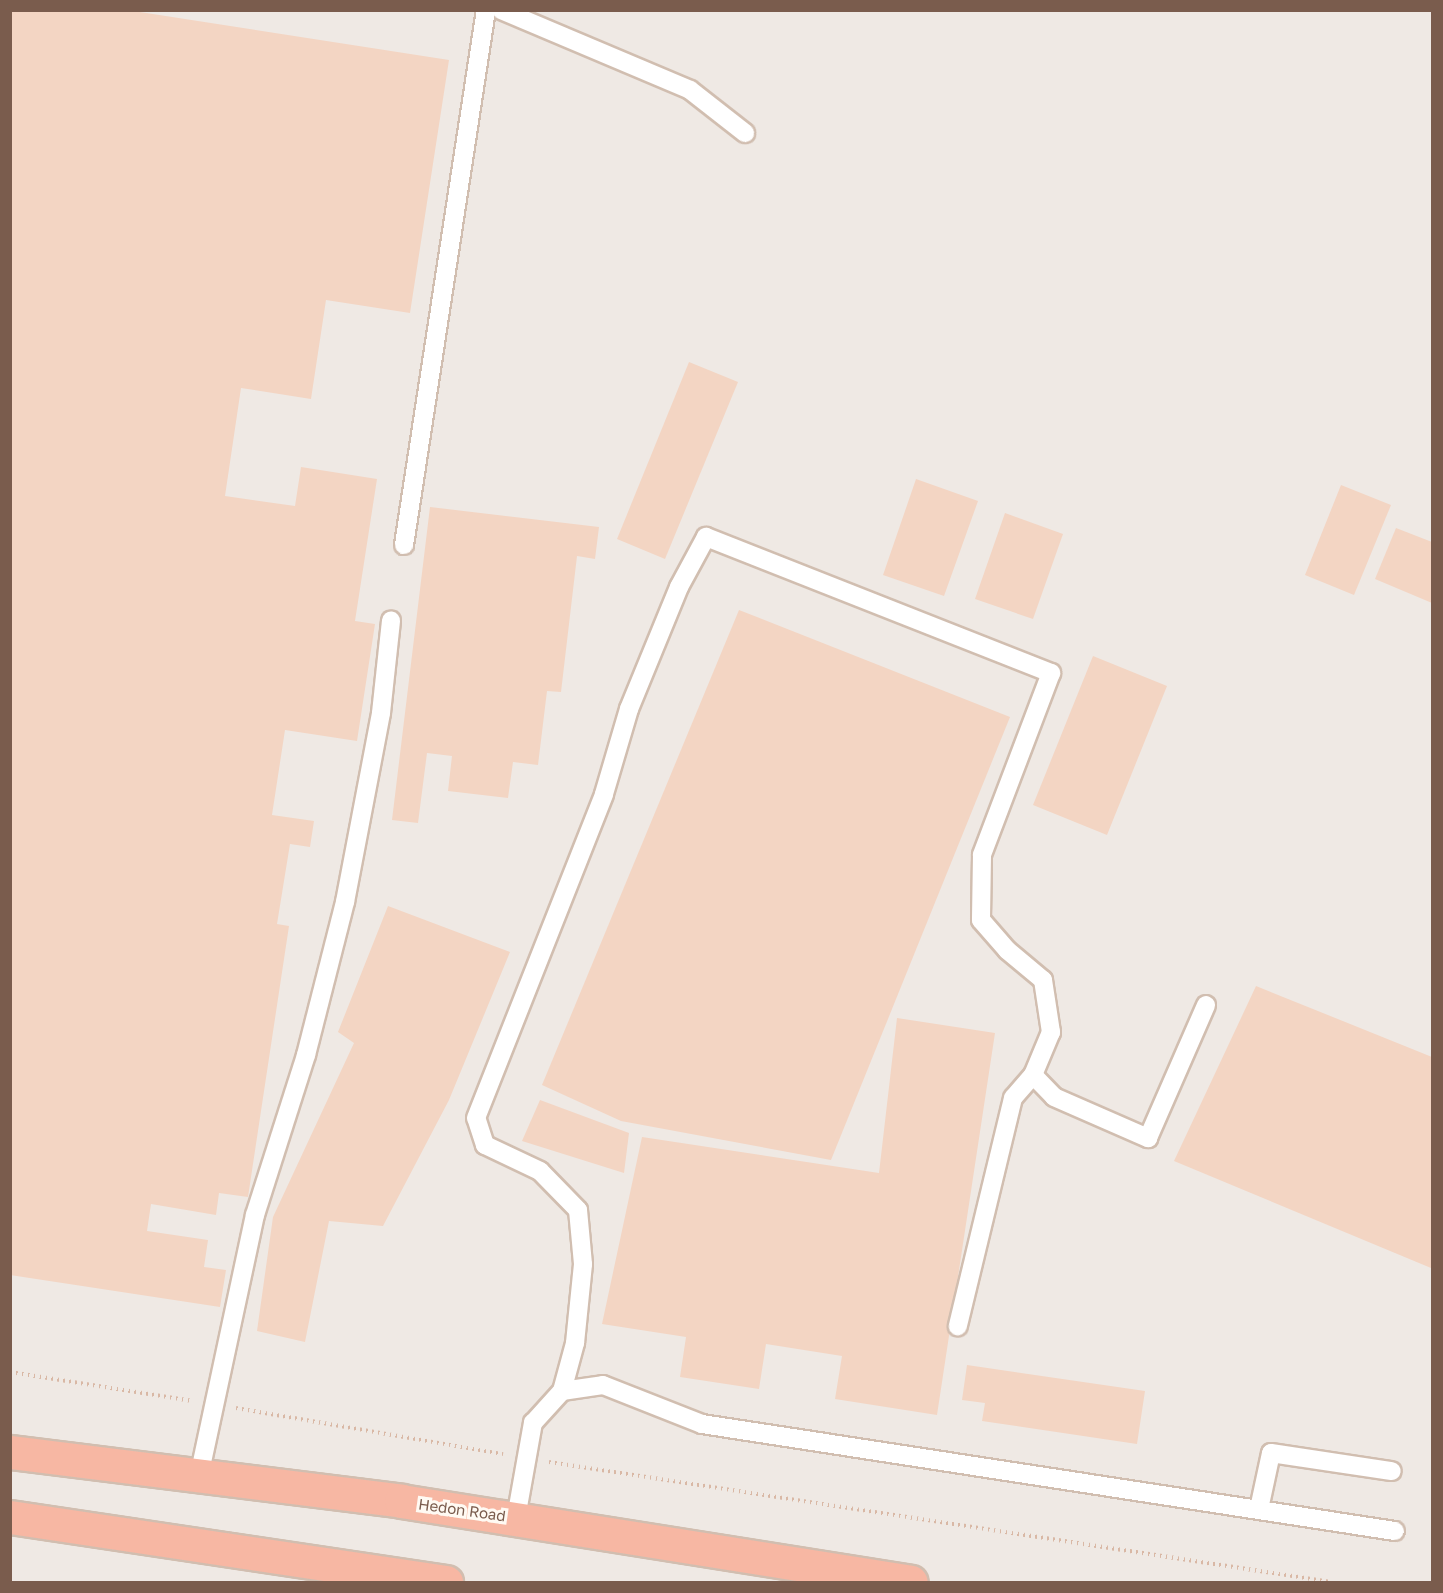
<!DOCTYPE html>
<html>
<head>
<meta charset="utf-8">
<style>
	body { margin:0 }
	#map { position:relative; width:1443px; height:1593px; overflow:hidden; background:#fdf6ec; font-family:"Golos Text",sans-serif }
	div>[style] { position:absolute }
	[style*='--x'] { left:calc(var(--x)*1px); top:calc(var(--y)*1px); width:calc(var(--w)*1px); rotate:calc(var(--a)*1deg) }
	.industrial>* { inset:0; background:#efe9e4 }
	.building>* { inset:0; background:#f3d5c3 }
	.path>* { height:4px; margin-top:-2px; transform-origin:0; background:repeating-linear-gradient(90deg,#d9b8a5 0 1.5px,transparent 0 6px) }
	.roads { filter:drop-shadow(2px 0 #d1beb0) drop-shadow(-2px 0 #d1beb0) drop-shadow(0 2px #d1beb0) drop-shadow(0 -2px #d1beb0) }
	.lane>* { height:18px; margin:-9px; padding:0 9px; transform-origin:9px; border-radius:9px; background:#fff }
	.highway>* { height:33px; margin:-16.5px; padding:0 16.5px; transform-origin:16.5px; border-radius:16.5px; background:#f7b7a3 }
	span { translate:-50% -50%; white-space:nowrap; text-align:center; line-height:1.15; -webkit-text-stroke:6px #fffaf3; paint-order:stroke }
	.street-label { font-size:15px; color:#7a5c4d }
	.frame { position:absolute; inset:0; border:12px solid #7a5c4d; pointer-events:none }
</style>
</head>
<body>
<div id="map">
	<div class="industrial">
		<div style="clip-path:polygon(11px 11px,1432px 11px,1432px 1582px,11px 1582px)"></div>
	</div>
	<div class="building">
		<div style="clip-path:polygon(10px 10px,127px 10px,449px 60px,410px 313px,326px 300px,311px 399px,241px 388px,225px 496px,295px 506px,301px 467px,377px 479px,355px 621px,375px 624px,357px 741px,285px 730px,272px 815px,314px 821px,310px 847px,290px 844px,277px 924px,289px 926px,248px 1197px,219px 1193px,216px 1215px,151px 1204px,147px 1231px,208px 1240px,204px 1267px,226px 1270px,220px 1307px,10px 1275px)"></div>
		<div style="clip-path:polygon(689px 362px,738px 382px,665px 559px,617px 539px)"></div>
		<div style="clip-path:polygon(916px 479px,978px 501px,944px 596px,883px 575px)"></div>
		<div style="clip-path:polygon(1341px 485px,1391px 505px,1354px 595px,1305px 575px)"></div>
		<div style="clip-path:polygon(430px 507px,599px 527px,595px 559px,577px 556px,561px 692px,547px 691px,538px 765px,513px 762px,508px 798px,448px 791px,452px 756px,427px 753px,418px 823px,392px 820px)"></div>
		<div style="clip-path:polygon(1005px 513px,1063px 534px,1033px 619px,975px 599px)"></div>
		<div style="clip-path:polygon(1396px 528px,1432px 542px,1432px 603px,1375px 579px)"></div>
		<div style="clip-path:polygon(739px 610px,1010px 717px,831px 1160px,621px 1121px,542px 1085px)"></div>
		<div style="clip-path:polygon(1093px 656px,1167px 686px,1107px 835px,1033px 805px)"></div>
		<div style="clip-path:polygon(388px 906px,510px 952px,449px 1100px,383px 1226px,329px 1221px,305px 1342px,257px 1331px,273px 1217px,354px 1043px,338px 1032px)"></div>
		<div style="clip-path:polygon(1256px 986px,1432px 1057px,1431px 1268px,1174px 1161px)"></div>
		<div style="clip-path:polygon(897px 1018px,995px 1033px,937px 1415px,835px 1399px,842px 1356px,766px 1344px,759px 1389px,680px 1377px,686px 1337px,602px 1324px,642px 1137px,879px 1173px)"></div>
		<div style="clip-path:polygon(540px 1100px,629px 1133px,624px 1173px,522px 1141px)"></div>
		<div style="clip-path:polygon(967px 1365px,1145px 1391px,1137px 1444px,982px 1421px,985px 1403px,962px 1400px)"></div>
	</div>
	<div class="path">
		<div style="--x:10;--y:1372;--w:185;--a:9"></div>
		<div style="--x:236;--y:1408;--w:271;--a:9.8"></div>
		<div style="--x:549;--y:1462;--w:791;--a:8.72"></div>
	</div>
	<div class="roads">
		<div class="lane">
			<div style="--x:501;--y:10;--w:205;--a:22.9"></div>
			<div style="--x:690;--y:90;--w:70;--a:38"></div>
			<div style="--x:404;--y:545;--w:541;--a:-81.29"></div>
			<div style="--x:1033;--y:1075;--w:30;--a:46"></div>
			<div style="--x:1054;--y:1097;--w:103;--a:23.6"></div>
			<div style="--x:1148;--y:1138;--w:145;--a:-66.4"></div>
			<div style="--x:562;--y:1391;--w:50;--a:-74.8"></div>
			<div style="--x:575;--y:1343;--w:79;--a:-84.2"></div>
			<div style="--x:583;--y:1264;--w:54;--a:-95.3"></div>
			<div style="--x:578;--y:1210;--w:54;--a:-134.3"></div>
			<div style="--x:540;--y:1171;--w:61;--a:-154.7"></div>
			<div style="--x:485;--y:1145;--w:28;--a:-108"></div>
			<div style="--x:476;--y:1118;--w:348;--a:-68.4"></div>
			<div style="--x:604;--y:794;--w:89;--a:-73.6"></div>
			<div style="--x:629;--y:709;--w:132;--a:-67.7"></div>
			<div style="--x:679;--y:587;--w:57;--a:-61.6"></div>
			<div style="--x:706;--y:537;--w:371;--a:21.5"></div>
			<div style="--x:1051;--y:673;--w:195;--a:110.8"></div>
			<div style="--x:982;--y:855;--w:65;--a:90.9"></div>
			<div style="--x:981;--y:920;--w:40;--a:49"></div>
			<div style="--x:1007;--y:950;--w:47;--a:39.8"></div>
			<div style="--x:1043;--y:980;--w:53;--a:81.3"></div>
			<div style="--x:1051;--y:1032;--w:47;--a:112.7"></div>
			<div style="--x:1033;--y:1075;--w:30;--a:131"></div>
			<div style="--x:1013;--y:1098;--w:235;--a:103.6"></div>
			<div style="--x:199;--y:1476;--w:267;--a:-77.9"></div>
			<div style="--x:255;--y:1215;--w:168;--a:-72.3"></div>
			<div style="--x:306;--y:1055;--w:158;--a:-75.7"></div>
			<div style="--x:345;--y:902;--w:192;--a:-79.2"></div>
			<div style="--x:381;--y:713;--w:93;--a:-83.8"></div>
			<div style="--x:1259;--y:1509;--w:57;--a:-77.9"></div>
			<div style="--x:1271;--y:1453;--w:122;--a:8.5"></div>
			<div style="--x:516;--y:1518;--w:97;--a:-79.9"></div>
			<div style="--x:533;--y:1423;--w:43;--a:-47.8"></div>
			<div style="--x:562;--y:1391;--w:41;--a:-8.3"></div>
			<div style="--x:603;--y:1385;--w:106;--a:21.5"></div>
			<div style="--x:702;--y:1424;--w:701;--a:8.78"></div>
		</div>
		<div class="highway">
			<div style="--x:10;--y:1452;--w:394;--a:7.1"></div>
			<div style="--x:401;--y:1501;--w:516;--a:9.02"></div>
			<div style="--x:10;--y:1517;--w:441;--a:8.5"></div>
		</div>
	</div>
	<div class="street-label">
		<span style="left:462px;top:1510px;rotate:8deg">Hedon Road</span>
	</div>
	<div class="frame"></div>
</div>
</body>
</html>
